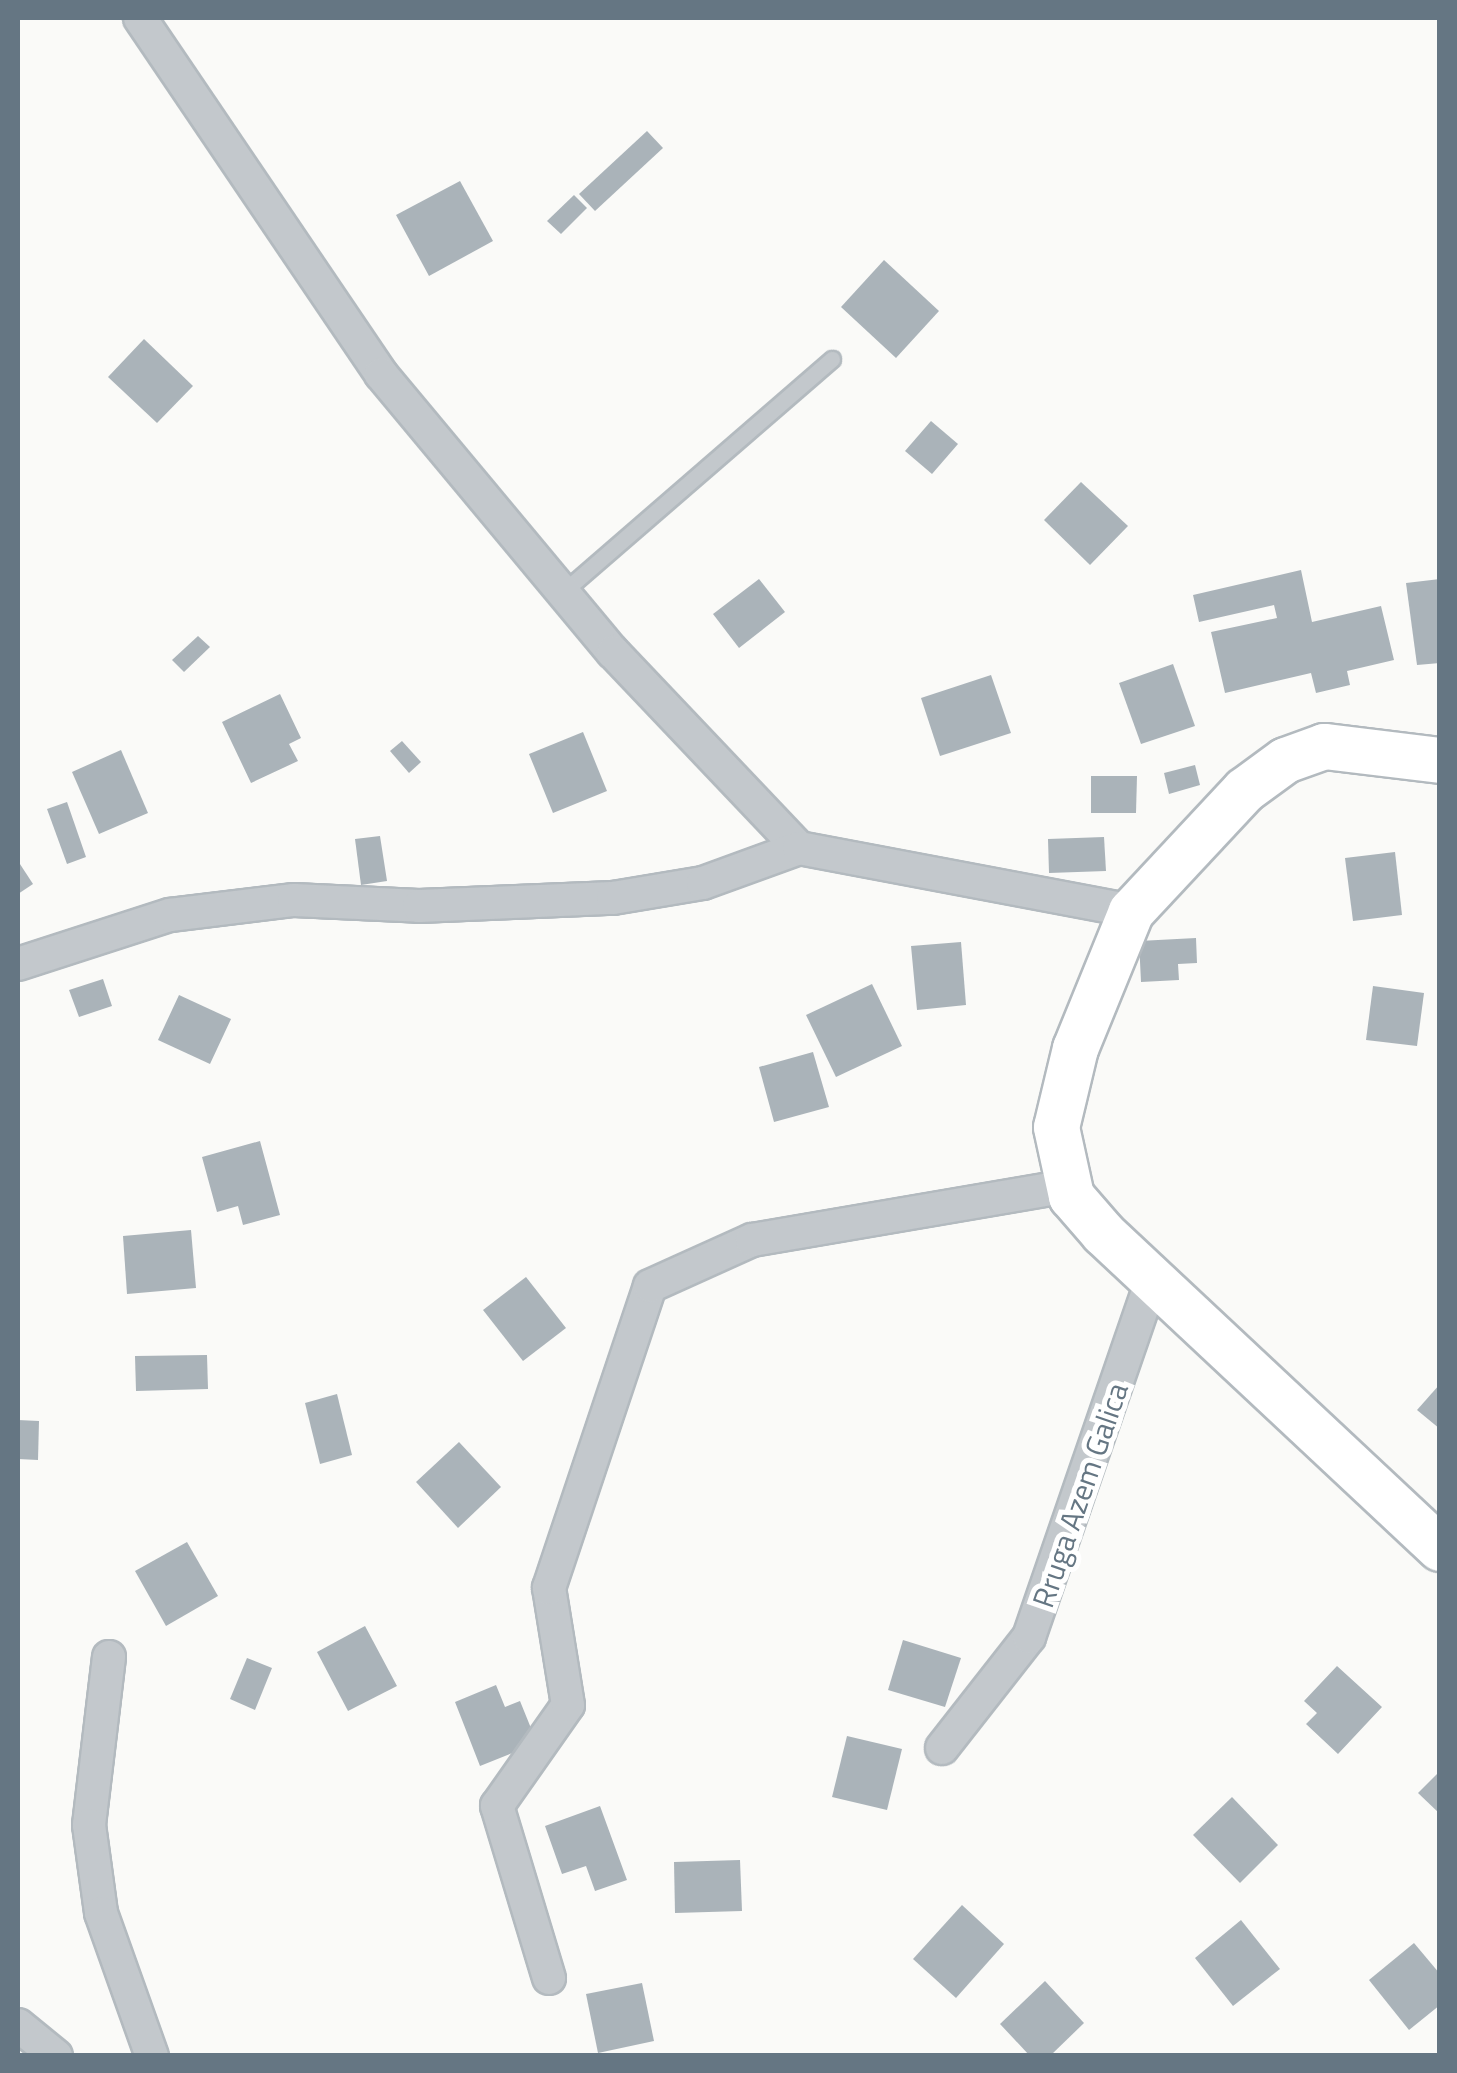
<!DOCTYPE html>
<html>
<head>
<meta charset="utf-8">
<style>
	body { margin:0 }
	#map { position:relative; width:1457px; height:2073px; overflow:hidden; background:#fafaf8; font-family:"Titillium Web",sans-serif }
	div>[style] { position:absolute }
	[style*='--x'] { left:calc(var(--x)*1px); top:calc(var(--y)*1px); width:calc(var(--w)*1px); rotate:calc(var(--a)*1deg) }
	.building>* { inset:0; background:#aab3b9 }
	.roads { filter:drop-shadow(2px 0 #b3babf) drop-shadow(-2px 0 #b3babf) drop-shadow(0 2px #b3babf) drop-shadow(0 -2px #b3babf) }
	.lane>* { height:15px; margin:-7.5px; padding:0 7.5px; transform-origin:7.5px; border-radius:7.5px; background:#c3c8cc }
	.street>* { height:32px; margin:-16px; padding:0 16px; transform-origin:16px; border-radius:16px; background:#c3c8cc }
	.secondary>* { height:45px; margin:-22.5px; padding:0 22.5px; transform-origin:22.5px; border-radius:22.5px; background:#fff }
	span { translate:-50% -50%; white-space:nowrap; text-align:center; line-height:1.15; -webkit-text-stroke:10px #fff; paint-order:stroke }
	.street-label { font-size:30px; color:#657683 }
	.frame { position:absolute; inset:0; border:20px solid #657683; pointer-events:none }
</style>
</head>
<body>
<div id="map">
	<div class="building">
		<div style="clip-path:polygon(647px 131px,663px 148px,595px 211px,579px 194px)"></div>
		<div style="clip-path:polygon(460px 181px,493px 241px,429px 276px,396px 215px)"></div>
		<div style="clip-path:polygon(574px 195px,587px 208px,561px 234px,547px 221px)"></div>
		<div style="clip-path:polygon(884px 260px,939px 311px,896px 358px,841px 307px)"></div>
		<div style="clip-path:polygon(144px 339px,193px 386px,157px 423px,108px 377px)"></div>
		<div style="clip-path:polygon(931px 421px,958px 444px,932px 474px,905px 451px)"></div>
		<div style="clip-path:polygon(1081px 482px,1128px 526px,1090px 565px,1044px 520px)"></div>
		<div style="clip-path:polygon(1301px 570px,1312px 622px,1381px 606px,1394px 660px,1347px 671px,1350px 685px,1316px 693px,1311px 673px,1225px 693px,1211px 632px,1277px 618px,1274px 605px,1199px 622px,1193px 595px)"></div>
		<div style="clip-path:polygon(759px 579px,785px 612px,739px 648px,713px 614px)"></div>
		<div style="clip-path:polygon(1440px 579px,1440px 663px,1417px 665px,1406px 583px)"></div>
		<div style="clip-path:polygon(198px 636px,210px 647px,184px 672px,172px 660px)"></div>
		<div style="clip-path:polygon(1173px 664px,1195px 726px,1141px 744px,1119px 683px)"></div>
		<div style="clip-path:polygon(991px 675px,1011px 733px,940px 756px,921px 698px)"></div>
		<div style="clip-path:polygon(280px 694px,301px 738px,289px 744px,298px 761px,251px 783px,222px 722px)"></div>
		<div style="clip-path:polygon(583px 732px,607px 791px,553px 813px,529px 754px)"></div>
		<div style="clip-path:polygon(402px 741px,421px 762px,409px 773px,390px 751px)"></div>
		<div style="clip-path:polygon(121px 750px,148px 813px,99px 834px,72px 772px)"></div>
		<div style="clip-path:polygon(1195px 765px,1200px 785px,1169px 794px,1164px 773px)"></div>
		<div style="clip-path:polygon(1091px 776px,1137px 776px,1136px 813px,1091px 813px)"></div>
		<div style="clip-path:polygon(67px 802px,86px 857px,67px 864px,47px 809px)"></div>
		<div style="clip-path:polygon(380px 836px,387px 881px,361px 885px,355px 839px)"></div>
		<div style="clip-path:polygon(1104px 837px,1106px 871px,1049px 873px,1048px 839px)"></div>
		<div style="clip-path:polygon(1395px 852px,1402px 915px,1353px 921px,1345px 858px)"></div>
		<div style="clip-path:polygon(18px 861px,33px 884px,18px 894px)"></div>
		<div style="clip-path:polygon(1196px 938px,1197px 963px,1178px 964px,1179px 980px,1141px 982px,1139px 941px)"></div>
		<div style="clip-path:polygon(961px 942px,966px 1005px,917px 1010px,911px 946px)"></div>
		<div style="clip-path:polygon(103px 979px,112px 1006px,79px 1017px,69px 990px)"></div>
		<div style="clip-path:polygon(872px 984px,902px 1046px,836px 1077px,806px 1015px)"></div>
		<div style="clip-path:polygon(1373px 986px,1424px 993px,1417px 1046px,1366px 1040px)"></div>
		<div style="clip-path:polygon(179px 995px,231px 1019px,210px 1064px,158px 1040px)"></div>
		<div style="clip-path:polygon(813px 1052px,829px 1107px,774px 1122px,759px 1067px)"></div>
		<div style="clip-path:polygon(260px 1141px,280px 1215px,243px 1225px,238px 1206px,217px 1212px,202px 1157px)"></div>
		<div style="clip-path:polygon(191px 1230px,196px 1288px,127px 1294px,123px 1236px)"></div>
		<div style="clip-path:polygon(526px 1277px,566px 1328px,523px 1361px,483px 1310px)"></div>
		<div style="clip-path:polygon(207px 1355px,208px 1389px,136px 1391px,135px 1356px)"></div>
		<div style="clip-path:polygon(1440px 1384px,1440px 1429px,1417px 1410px)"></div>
		<div style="clip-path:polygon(337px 1394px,352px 1455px,320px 1464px,305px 1403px)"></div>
		<div style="clip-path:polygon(18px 1420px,39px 1421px,38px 1460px,18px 1459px)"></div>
		<div style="clip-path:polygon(459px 1442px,501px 1487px,458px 1528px,416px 1482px)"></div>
		<div style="clip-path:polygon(187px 1542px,218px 1596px,166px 1626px,135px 1571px)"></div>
		<div style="clip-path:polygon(365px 1626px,397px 1686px,348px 1711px,317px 1652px)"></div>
		<div style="clip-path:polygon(903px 1640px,961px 1658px,945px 1707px,888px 1690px)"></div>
		<div style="clip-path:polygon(247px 1658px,272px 1668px,255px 1710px,230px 1699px)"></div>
		<div style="clip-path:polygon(1337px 1666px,1382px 1707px,1338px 1754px,1306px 1724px,1317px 1713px,1304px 1701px)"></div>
		<div style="clip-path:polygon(496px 1685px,505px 1707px,520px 1701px,537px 1743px,480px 1766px,455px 1702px)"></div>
		<div style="clip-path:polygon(847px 1736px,902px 1749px,887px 1810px,832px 1797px)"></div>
		<div style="clip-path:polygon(1440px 1771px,1440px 1814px,1418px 1793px)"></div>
		<div style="clip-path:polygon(1232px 1797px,1278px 1845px,1240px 1883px,1193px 1835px)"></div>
		<div style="clip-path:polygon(600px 1806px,627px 1880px,595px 1891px,586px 1866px,562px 1874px,545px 1826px)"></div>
		<div style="clip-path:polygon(740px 1860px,742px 1911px,675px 1913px,674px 1862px)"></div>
		<div style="clip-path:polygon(962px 1905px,1004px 1944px,956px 1998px,913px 1959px)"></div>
		<div style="clip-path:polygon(1241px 1920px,1280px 1969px,1233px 2006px,1195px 1958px)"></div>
		<div style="clip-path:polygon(1414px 1943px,1440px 1974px,1440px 2005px,1409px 2030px,1369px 1980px)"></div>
		<div style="clip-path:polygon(1045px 1981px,1084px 2023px,1050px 2056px,1030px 2056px,1000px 2024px)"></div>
		<div style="clip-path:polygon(642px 1983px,654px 2041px,598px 2053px,586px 1994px)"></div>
	</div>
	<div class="roads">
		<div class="lane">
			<div style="--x:563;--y:592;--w:356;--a:-40.9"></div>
		</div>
		<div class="street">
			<div style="--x:140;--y:18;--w:430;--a:55.9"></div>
			<div style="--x:381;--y:374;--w:362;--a:50.2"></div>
			<div style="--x:613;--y:652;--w:270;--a:46.5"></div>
			<div style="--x:18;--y:964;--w:160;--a:-17.9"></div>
			<div style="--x:170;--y:915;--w:125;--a:-6.9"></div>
			<div style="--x:294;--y:900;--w:125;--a:2.7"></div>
			<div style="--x:419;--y:906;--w:194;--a:-2.4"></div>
			<div style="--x:613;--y:898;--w:91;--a:-9.5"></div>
			<div style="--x:703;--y:883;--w:102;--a:-20"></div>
			<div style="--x:799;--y:848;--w:338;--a:10.7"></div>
			<div style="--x:109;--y:1657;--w:169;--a:96.8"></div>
			<div style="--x:89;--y:1825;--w:89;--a:82.2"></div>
			<div style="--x:101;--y:1913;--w:152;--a:70.4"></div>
			<div style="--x:942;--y:1748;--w:141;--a:-51.9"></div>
			<div style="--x:1029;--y:1637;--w:383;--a:-71"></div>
			<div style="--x:549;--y:1978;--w:180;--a:-106.8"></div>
			<div style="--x:497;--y:1806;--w:123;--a:-54.9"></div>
			<div style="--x:568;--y:1705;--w:119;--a:-99.2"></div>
			<div style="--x:549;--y:1588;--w:318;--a:-71.5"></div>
			<div style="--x:650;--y:1286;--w:112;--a:-24.3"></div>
			<div style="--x:752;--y:1240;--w:320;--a:-9.7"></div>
			<div style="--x:18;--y:2025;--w:49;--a:39.2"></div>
		</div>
		<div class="secondary">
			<div style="--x:1440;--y:760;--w:117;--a:-173.1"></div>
			<div style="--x:1324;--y:746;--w:41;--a:160.3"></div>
			<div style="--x:1285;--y:760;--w:51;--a:143.8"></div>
			<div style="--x:1244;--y:790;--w:166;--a:133"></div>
			<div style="--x:1131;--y:911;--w:148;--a:112.2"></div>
			<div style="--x:1075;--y:1048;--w:81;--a:103.5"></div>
			<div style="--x:1056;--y:1127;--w:71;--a:77.7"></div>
			<div style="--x:1071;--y:1196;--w:49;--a:49.1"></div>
			<div style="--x:1103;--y:1233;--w:461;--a:43.1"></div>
		</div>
	</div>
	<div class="street-label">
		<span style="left:1080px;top:1495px;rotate:-71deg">Rruga Azem Galica</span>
	</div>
	<div class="frame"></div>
</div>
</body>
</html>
